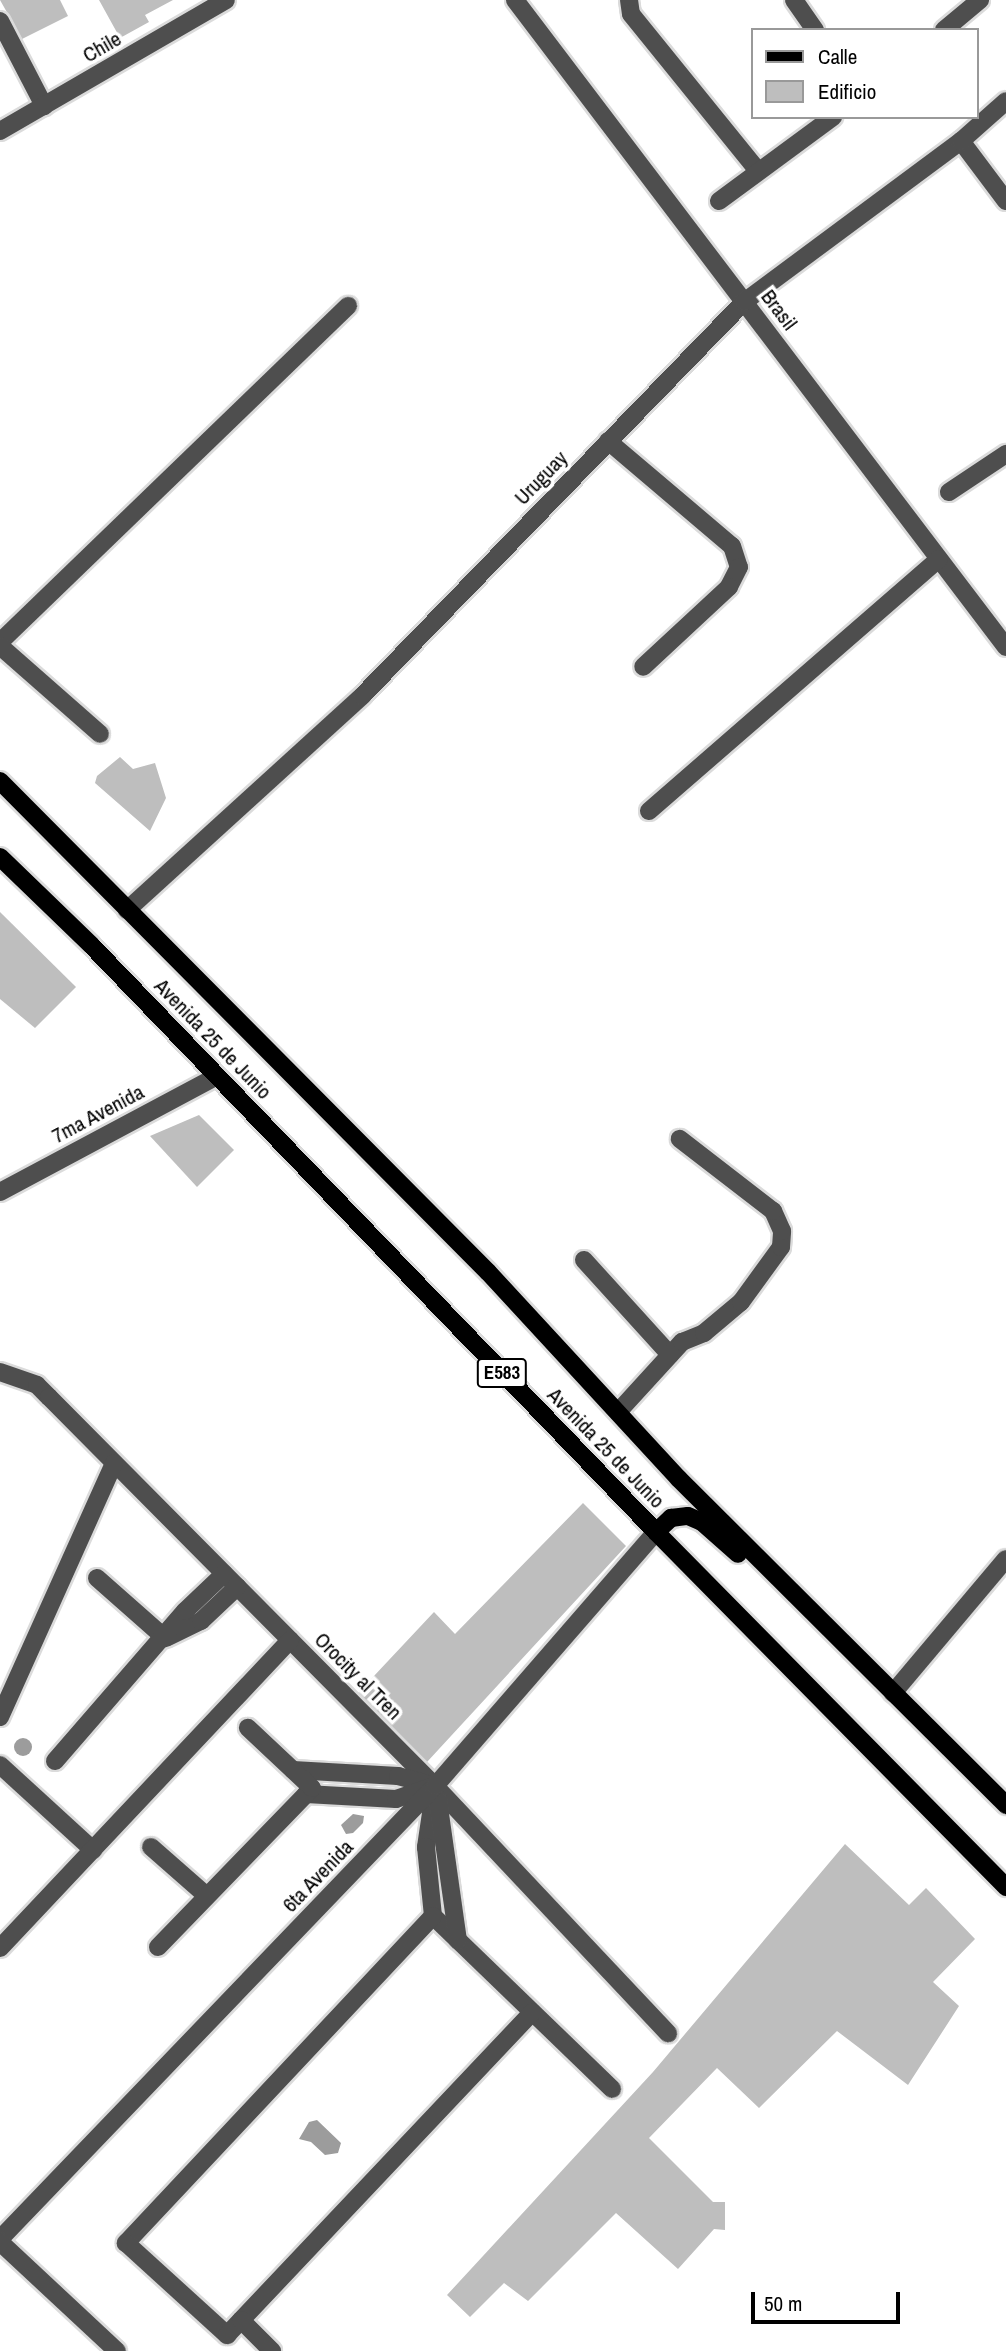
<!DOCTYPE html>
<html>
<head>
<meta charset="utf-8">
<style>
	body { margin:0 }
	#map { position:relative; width:1006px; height:2351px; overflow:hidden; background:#fff; font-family:"Archivo Narrow",sans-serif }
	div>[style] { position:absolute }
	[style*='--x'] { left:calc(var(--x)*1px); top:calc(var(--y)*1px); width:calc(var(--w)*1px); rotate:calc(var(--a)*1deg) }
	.water>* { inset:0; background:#9c9c9c }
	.round { border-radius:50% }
	.building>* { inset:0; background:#bebebe }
	.roads { filter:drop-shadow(2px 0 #dbdbdb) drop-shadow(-2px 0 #dbdbdb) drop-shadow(0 2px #dbdbdb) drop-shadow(0 -2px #dbdbdb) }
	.minor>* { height:18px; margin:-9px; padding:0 9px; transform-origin:9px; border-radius:9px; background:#4e4e4e }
	.major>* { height:18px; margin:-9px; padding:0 9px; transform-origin:9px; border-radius:9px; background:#000 }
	span { translate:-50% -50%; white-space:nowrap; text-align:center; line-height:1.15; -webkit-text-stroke:7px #fff; paint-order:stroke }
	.shield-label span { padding:2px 5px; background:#fff; border:2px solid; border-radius:5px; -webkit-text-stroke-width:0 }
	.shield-label { font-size:19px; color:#000; font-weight:700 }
	.street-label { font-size:21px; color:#000 }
	.legend { position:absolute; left:751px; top:28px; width:228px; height:91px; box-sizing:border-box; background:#fff; border:2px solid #999; margin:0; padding:9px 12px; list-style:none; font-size:21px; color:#000 }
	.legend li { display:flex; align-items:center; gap:14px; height:35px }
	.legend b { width:35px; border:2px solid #999 }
	.scale { position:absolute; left:751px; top:2292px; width:149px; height:32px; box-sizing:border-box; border:4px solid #000; border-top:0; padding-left:9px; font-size:21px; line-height:24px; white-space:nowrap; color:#000; -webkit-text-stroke:5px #fff; paint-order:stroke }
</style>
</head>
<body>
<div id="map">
	<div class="water">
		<div class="round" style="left:14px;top:1738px;width:18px;height:18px"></div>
		<div style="clip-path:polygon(353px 1814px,364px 1816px,363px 1823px,353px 1833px,346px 1834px,341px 1825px)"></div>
		<div style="clip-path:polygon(317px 2120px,341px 2143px,338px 2153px,325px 2155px,311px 2142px,299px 2139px,309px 2122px)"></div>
	</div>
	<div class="building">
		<div style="clip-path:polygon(0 0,60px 0,68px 16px,22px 39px)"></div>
		<div style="clip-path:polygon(99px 0,173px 0,145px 15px,149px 22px,120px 38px)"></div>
		<div style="clip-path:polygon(120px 757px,133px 769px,155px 763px,166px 798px,150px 831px,95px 783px,97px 776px)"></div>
		<div style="clip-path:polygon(0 912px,76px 987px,35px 1028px,0 999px)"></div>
		<div style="clip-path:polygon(199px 1115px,234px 1150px,197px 1187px,150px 1136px)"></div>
		<div style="clip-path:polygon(583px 1503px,626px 1546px,427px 1762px,358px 1693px,434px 1612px,455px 1634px)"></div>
		<div style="clip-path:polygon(845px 1844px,909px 1905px,926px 1888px,975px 1939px,933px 1982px,959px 2006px,908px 2085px,837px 2031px,759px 2108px,717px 2068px,649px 2138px,713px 2202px,725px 2202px,725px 2230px,714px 2229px,678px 2269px,616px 2213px,528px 2301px,504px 2283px,470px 2317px,447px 2295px,653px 2072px)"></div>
	</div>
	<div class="roads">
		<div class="minor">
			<div style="--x:515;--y:0;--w:812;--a:52.81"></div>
			<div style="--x:629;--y:0;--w:14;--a:82"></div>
			<div style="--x:631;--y:14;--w:202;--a:51"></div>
			<div style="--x:794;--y:0;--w:37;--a:55"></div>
			<div style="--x:0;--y:21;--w:96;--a:62.6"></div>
			<div style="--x:944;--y:30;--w:47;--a:-39.8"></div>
			<div style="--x:0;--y:131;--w:261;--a:-30.1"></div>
			<div style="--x:961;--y:141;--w:75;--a:53.1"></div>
			<div style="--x:719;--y:201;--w:142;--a:-36.4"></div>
			<div style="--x:608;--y:441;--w:162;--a:40.3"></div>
			<div style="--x:732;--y:546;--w:22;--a:72"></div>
			<div style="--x:739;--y:567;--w:22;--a:117"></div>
			<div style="--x:729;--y:587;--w:117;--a:137.1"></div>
			<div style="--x:949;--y:492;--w:69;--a:-33.7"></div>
			<div style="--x:0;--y:642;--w:484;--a:-44"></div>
			<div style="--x:0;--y:646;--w:133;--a:41.3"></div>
			<div style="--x:649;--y:811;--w:384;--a:-41"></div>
			<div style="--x:127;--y:910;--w:318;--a:-42.3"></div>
			<div style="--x:362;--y:696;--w:549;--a:-45.89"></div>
			<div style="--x:744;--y:302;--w:270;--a:-36.6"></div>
			<div style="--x:961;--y:141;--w:60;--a:-41.6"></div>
			<div style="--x:0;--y:1192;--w:246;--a:-28.1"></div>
			<div style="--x:584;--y:1260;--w:128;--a:47.8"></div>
			<div style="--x:0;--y:1372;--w:39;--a:19"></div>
			<div style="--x:37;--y:1385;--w:17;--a:45"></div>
			<div style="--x:49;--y:1397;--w:548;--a:45.22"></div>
			<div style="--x:435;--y:1786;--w:340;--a:46.7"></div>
			<div style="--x:618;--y:1412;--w:95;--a:-47.6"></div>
			<div style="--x:682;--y:1342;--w:24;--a:-22"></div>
			<div style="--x:704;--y:1333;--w:48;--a:-40"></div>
			<div style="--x:741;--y:1302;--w:68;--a:-54"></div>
			<div style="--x:781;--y:1247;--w:16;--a:-86"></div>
			<div style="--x:782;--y:1231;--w:22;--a:-114"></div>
			<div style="--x:773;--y:1211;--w:118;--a:-142.3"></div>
			<div style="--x:97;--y:1578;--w:91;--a:41.4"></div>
			<div style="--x:168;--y:1637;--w:37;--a:-26"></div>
			<div style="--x:201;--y:1621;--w:50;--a:-43.4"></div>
			<div style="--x:893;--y:1693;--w:175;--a:-49.9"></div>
			<div style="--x:0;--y:1717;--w:278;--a:-65.8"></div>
			<div style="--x:55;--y:1761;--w:198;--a:-49.1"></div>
			<div style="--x:185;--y:1611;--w:54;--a:-43.5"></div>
			<div style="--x:0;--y:1765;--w:126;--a:42.4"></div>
			<div style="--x:293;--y:1770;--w:105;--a:3.3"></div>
			<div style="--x:398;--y:1776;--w:38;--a:15"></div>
			<div style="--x:435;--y:1786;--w:62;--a:98.4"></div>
			<div style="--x:426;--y:1847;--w:69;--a:84.2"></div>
			<div style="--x:433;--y:1916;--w:249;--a:44"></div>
			<div style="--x:306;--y:1794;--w:90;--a:3.2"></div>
			<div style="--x:396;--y:1799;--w:37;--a:-19"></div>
			<div style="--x:438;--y:1800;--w:142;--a:81.9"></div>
			<div style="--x:151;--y:1847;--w:74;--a:41.2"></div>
			<div style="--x:433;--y:1916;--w:449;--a:133.2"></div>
			<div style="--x:126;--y:2243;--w:137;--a:42.3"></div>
			<div style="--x:227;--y:2335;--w:444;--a:-46.6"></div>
			<div style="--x:158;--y:1947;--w:221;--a:-45.9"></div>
			<div style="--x:312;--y:1788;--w:88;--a:-136.8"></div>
			<div style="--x:0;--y:1948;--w:423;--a:-46.7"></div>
			<div style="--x:0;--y:2239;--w:628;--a:-46.16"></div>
			<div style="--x:435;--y:1786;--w:337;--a:-49"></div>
			<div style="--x:0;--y:2242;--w:160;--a:43"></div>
			<div style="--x:241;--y:2320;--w:44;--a:45"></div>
		</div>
		<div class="major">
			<div style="--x:0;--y:781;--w:692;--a:45.18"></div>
			<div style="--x:488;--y:1272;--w:282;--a:47.3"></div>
			<div style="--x:679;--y:1479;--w:462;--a:44.9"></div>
			<div style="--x:0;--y:857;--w:127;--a:44"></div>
			<div style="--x:91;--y:945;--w:815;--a:46.09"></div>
			<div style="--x:656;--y:1532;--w:499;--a:45.4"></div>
			<div style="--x:656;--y:1532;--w:21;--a:-43"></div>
			<div style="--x:671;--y:1518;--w:17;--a:-7"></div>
			<div style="--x:688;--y:1516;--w:15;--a:23"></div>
			<div style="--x:702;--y:1522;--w:48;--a:41.6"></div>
		</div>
	</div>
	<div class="shield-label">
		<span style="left:502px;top:1373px">E583</span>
	</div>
	<div class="street-label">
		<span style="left:102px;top:47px;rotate:-30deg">Chile</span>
		<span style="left:779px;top:310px;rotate:53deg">Brasil</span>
		<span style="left:541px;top:478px;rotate:-46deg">Uruguay</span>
		<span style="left:213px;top:1039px;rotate:46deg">Avenida 25 de Junio</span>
		<span style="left:98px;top:1114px;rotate:-28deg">7ma Avenida</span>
		<span style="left:606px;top:1448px;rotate:46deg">Avenida 25 de Junio</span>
		<span style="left:358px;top:1676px;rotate:45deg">Orocity al Tren</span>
		<span style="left:318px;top:1876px;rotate:-46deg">6ta Avenida</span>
	</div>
	<ul class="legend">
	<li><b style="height:9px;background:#000"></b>Calle</li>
	<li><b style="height:19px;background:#bebebe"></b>Edificio</li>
	</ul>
	<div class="scale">50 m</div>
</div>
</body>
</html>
